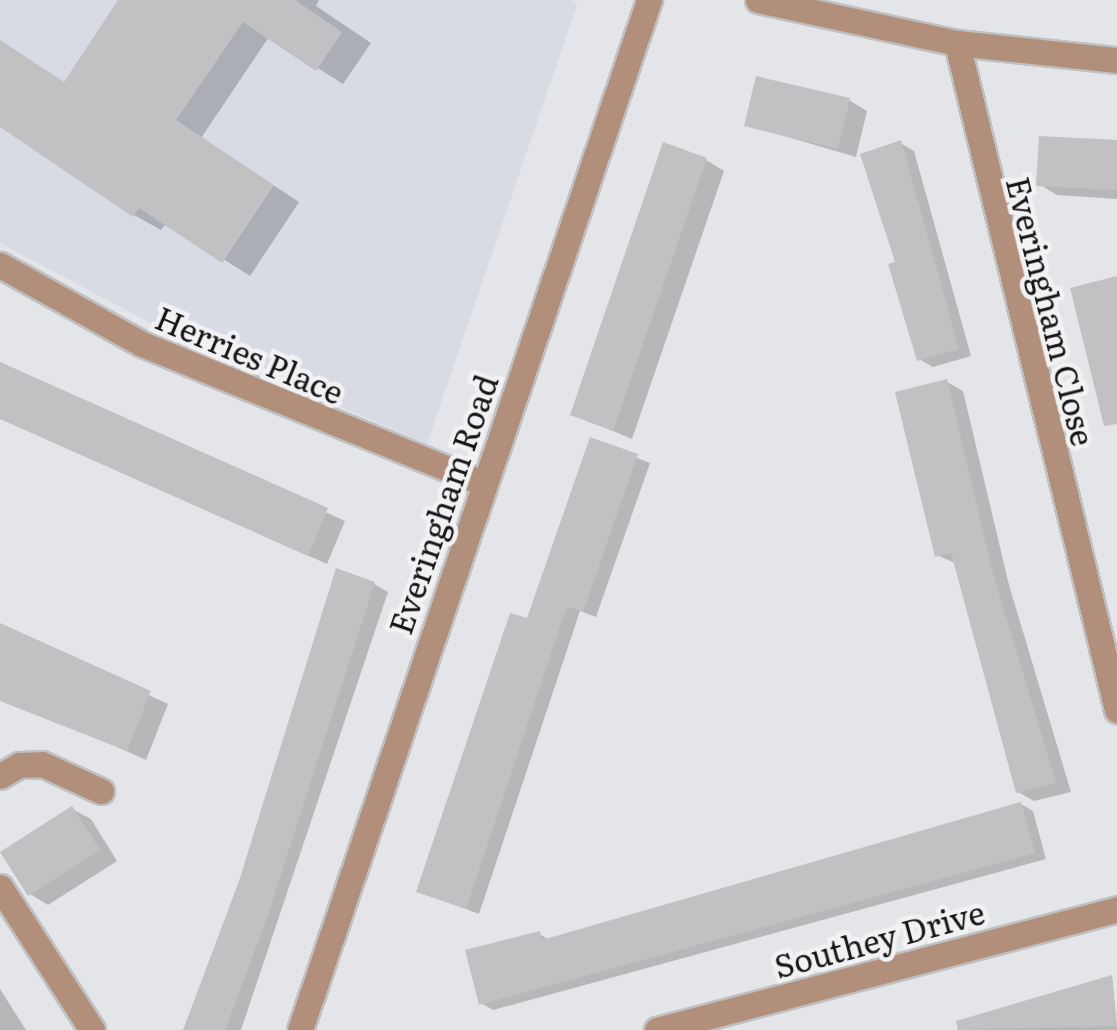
<!DOCTYPE html>
<html>
<head>
<meta charset="utf-8">
<style>
	body { margin:0 }
	#map { position:relative; width:1117px; height:1030px; overflow:hidden; background:#e4e5e8; font-family:Literata,serif }
	div>[style] { position:absolute }
	[style*='--x'] { left:calc(var(--x)*1px); top:calc(var(--y)*1px); width:calc(var(--w)*1px); rotate:calc(var(--a)*1deg) }
	.built>* { inset:0; background:#d8dae4 }
	.shadow>* { inset:0; background:#0003 }
	.building>* { inset:0; background:#c1c1c4 }
	.roads { filter:drop-shadow(2px 0 #bfc0c2) drop-shadow(-2px 0 #bfc0c2) drop-shadow(0 2px #bfc0c2) drop-shadow(0 -2px #bfc0c2) }
	.minor>* { height:25px; margin:-12.5px; padding:0 12.5px; transform-origin:12.5px; border-radius:12.5px; background:#b28f7a }
	span { translate:-50% -50%; white-space:nowrap; text-align:center; line-height:1.15; -webkit-text-stroke:9px #f2f2f5; paint-order:stroke }
	.street-label { font-size:32px; color:#161617 }
</style>
</head>
<body>
<div id="map">
	<div class="built">
		<div style="clip-path:polygon(0 0,573px 0,577px 5px,427px 444px,162px 329px,0 243px)"></div>
	</div>
	<div class="shadow">
		<div style="clip-path:polygon(121px 0,319px 0,316px 6px,371px 43px,343px 84px,269px 37px,201px 138px,299px 202px,250px 276px,166px 223px,161px 230px,134px 215px,0 124px,0 40px,66px 84px)"></div>
		<div style="clip-path:polygon(849px 100px,867px 111px,856px 157px,747px 125px)"></div>
		<div style="clip-path:polygon(900px 143px,914px 151px,971px 356px,933px 367px,919px 359px,898px 264px)"></div>
		<div style="clip-path:polygon(1117px 143px,1117px 199px,1057px 195px,1039px 184px)"></div>
		<div style="clip-path:polygon(706px 160px,724px 171px,632px 439px,573px 414px)"></div>
		<div style="clip-path:polygon(0 362px,345px 521px,327px 564px,0 417px)"></div>
		<div style="clip-path:polygon(947px 382px,963px 391px,1009px 585px,1071px 792px,1034px 801px,1018px 792px,957px 564px,937px 555px)"></div>
		<div style="clip-path:polygon(591px 440px,650px 463px,596px 617px,580px 611px,479px 914px,419px 891px,528px 622px)"></div>
		<div style="clip-path:polygon(374px 584px,388px 592px,241px 1030px,186px 1030px)"></div>
		<div style="clip-path:polygon(0 626px,168px 704px,146px 760px,0 694px)"></div>
		<div style="clip-path:polygon(1021px 804px,1033px 811px,1046px 859px,493px 1010px,481px 1003px,539px 934px,550px 940px)"></div>
		<div style="clip-path:polygon(72px 809px,91px 819px,117px 861px,48px 905px,30px 894px)"></div>
		<div style="clip-path:polygon(1112px 978px,1117px 1030px,961px 1030px)"></div>
		<div style="clip-path:polygon(0 989px,26px 1030px,0 1030px)"></div>
	</div>
	<div class="building">
		<div style="clip-path:polygon(118px 0,295px 0,342px 32px,316px 71px,243px 22px,176px 120px,274px 185px,222px 263px,139px 208px,133px 217px,0 127px,0 40px,64px 82px)"></div>
		<div style="clip-path:polygon(756px 76px,850px 98px,838px 149px,744px 126px)"></div>
		<div style="clip-path:polygon(1039px 136px,1117px 140px,1117px 190px,1036px 186px)"></div>
		<div style="clip-path:polygon(901px 140px,959px 349px,917px 361px,888px 264px,895px 262px,860px 154px)"></div>
		<div style="clip-path:polygon(663px 142px,707px 158px,613px 431px,570px 415px)"></div>
		<div style="clip-path:polygon(1117px 276px,1117px 424px,1104px 426px,1070px 288px)"></div>
		<div style="clip-path:polygon(0 362px,328px 508px,308px 556px,0 419px)"></div>
		<div style="clip-path:polygon(947px 379px,993px 574px,1056px 783px,1016px 793px,951px 553px,935px 557px,895px 392px)"></div>
		<div style="clip-path:polygon(590px 437px,638px 454px,583px 612px,567px 606px,466px 909px,416px 892px,510px 613px,527px 618px)"></div>
		<div style="clip-path:polygon(336px 568px,375px 582px,268px 915px,225px 1030px,183px 1030px,239px 881px)"></div>
		<div style="clip-path:polygon(0 623px,151px 691px,127px 751px,0 701px)"></div>
		<div style="clip-path:polygon(1021px 802px,1035px 853px,479px 1005px,465px 950px,540px 931px,542px 940px)"></div>
		<div style="clip-path:polygon(72px 806px,100px 850px,28px 896px,0 852px)"></div>
		<div style="clip-path:polygon(1112px 975px,1117px 1026px,958px 1030px,956px 1021px)"></div>
	</div>
	<div class="roads">
		<div class="minor">
			<div style="--x:758;--y:0;--w:204;--a:12.2"></div>
			<div style="--x:957;--y:43;--w:161;--a:6.1"></div>
			<div style="--x:957;--y:43;--w:686;--a:76.51"></div>
			<div style="--x:0;--y:265;--w:162;--a:29.1"></div>
			<div style="--x:142;--y:344;--w:368;--a:22.2"></div>
			<div style="--x:0;--y:776;--w:22;--a:-30"></div>
			<div style="--x:19;--y:765;--w:23;--a:-2"></div>
			<div style="--x:42;--y:764;--w:65;--a:24.6"></div>
			<div style="--x:0;--y:887;--w:170;--a:57.2"></div>
			<div style="--x:300;--y:1030;--w:1088;--a:-71.28"></div>
			<div style="--x:657;--y:1030;--w:476;--a:-14.7"></div>
		</div>
	</div>
	<div class="street-label">
		<span style="left:1052px;top:311px;rotate:76deg">Everingham Close</span>
		<span style="left:250px;top:354px;rotate:23deg">Herries Place</span>
		<span style="left:442px;top:504px;rotate:-71deg">Everingham Road</span>
		<span style="left:879px;top:938px;rotate:-15deg">Southey Drive</span>
	</div>
</div>
</body>
</html>
